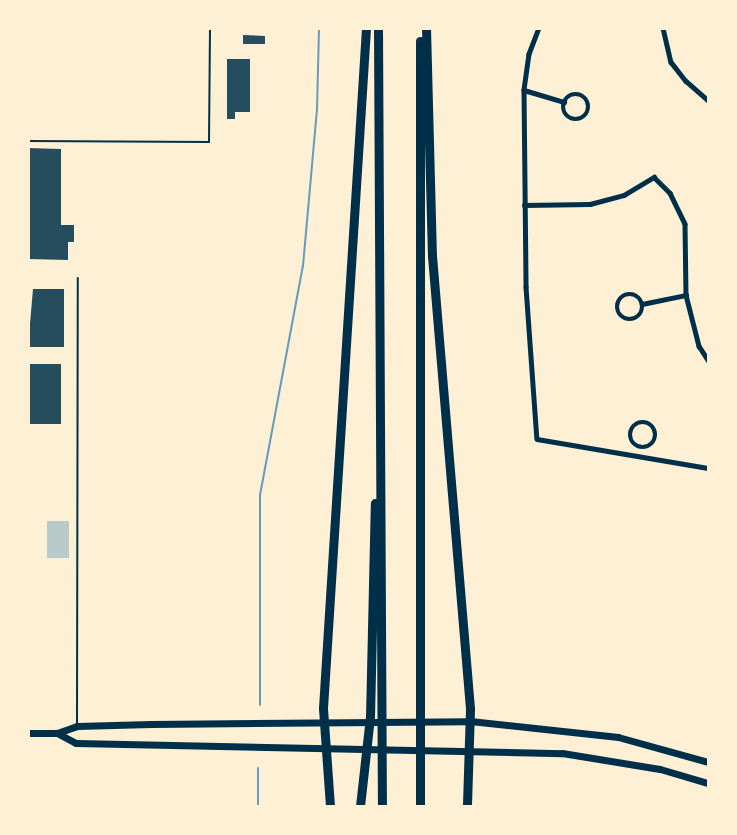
<!DOCTYPE html>
<html>
<head>
<meta charset="utf-8">
<style>
	body { margin:0 }
	#map { position:relative; width:737px; height:835px; overflow:hidden; background:#fdf0d5; font-family:Barlow,sans-serif }
	div>[style] { position:absolute }
	[style*='--x'] { left:calc(var(--x)*1px); top:calc(var(--y)*1px); width:calc(var(--w)*1px); rotate:calc(var(--a)*1deg) }
	.green>* { inset:0; background:#b9caca }
	.stream>* { height:2px; margin:-1px; padding:0 1px; transform-origin:1px; border-radius:1px; background:#669bbc }
	.building>* { inset:0; background:#264d5e }
	.service>* { height:2px; margin:-1px; padding:0 1px; transform-origin:1px; border-radius:1px; background:#003049 }
	.minor>* { height:4.5px; margin:-2.25px; padding:0 2.25px; transform-origin:2.25px; border-radius:2.25px; background:#003049 }
	.minor>.ring { margin:-2.25px; padding:0; box-sizing:content-box; background:none; border:4.5px solid #003049; border-radius:50% }
	.secondary>* { height:7px; margin:-3.5px; padding:0 3.5px; transform-origin:3.5px; border-radius:3.5px; background:#003049 }
	.motorway>* { height:9px; margin:-4.5px; padding:0 4.5px; transform-origin:4.5px; border-radius:4.5px; background:#003049 }
	span { translate:-50% -50%; white-space:nowrap; text-align:center; line-height:1.15; -webkit-text-stroke:5px #fdf0d5; paint-order:stroke }
	.frame { position:absolute; inset:0; border:30px solid #fdf0d5; pointer-events:none }
</style>
</head>
<body>
<div id="map">
	<div class="green">
		<div style="clip-path:polygon(47px 521px,69px 521px,69px 558px,47px 558px)"></div>
	</div>
	<div class="stream">
		<div style="--x:260;--y:705;--w:210;--a:-90"></div>
		<div style="--x:260;--y:495;--w:233;--a:-79.4"></div>
		<div style="--x:303;--y:266;--w:157;--a:-84.9"></div>
		<div style="--x:317;--y:110;--w:82;--a:-88.6"></div>
		<div style="--x:258;--y:806;--w:38;--a:-90"></div>
	</div>
	<div class="building">
		<div style="clip-path:polygon(243px 35px,265px 36px,265px 44px,243px 44px)"></div>
		<div style="clip-path:polygon(227px 59px,250px 59px,250px 112px,235px 112px,235px 119px,227px 119px)"></div>
		<div style="clip-path:polygon(28px 148px,61px 149px,61px 225px,74px 225px,74px 242px,68px 242px,68px 260px,28px 259px)"></div>
		<div style="clip-path:polygon(33px 289px,64px 289px,64px 347px,28px 347px)"></div>
		<div style="clip-path:polygon(28px 364px,61px 364px,61px 424px,28px 424px)"></div>
	</div>
	<div class="service">
		<div style="--x:28;--y:141;--w:181;--a:0.3"></div>
		<div style="--x:209;--y:142;--w:114;--a:-89.5"></div>
		<div style="--x:77;--y:724;--w:446;--a:-89.9"></div>
	</div>
	<div class="minor">
		<div style="--x:539;--y:28;--w:28;--a:111"></div>
		<div style="--x:529;--y:54;--w:36;--a:98"></div>
		<div style="--x:524;--y:90;--w:197;--a:89.4"></div>
		<div style="--x:526;--y:287;--w:152;--a:85.9"></div>
		<div style="--x:537;--y:439;--w:173;--a:9.6"></div>
		<div style="--x:663;--y:28;--w:35;--a:77"></div>
		<div style="--x:671;--y:62;--w:24;--a:52"></div>
		<div style="--x:686;--y:81;--w:29;--a:41"></div>
		<div style="--x:524;--y:90;--w:42;--a:16.7"></div>
		<div class="ring" style="left:563px;top:94px;width:21.5px;height:21.5px"></div>
		<div style="--x:524;--y:205;--w:66;--a:-0.9"></div>
		<div style="--x:590;--y:204;--w:35;--a:-15"></div>
		<div style="--x:624;--y:195;--w:35;--a:-31"></div>
		<div style="--x:654;--y:177;--w:23;--a:45"></div>
		<div style="--x:670;--y:193;--w:34;--a:64"></div>
		<div style="--x:685;--y:224;--w:71;--a:89.2"></div>
		<div style="--x:686;--y:295;--w:53;--a:75.7"></div>
		<div style="--x:699;--y:346;--w:17;--a:57"></div>
		<div class="ring" style="left:617px;top:294px;width:21.5px;height:21.5px"></div>
		<div style="--x:642;--y:304;--w:45;--a:-11.6"></div>
		<div class="ring" style="left:630px;top:422px;width:21.5px;height:21.5px"></div>
	</div>
	<div class="secondary">
		<div style="--x:28;--y:733;--w:29;--a:0"></div>
		<div style="--x:57;--y:733;--w:21;--a:-19"></div>
		<div style="--x:77;--y:726;--w:74;--a:-1.5"></div>
		<div style="--x:151;--y:724;--w:319;--a:-0.5"></div>
		<div style="--x:470;--y:721;--w:149;--a:6.2"></div>
		<div style="--x:618;--y:737;--w:93;--a:15.5"></div>
		<div style="--x:57;--y:733;--w:21;--a:28"></div>
		<div style="--x:76;--y:743;--w:486;--a:1.2"></div>
		<div style="--x:562;--y:753;--w:99;--a:9.3"></div>
		<div style="--x:660;--y:769;--w:50;--a:16.3"></div>
	</div>
	<div class="motorway">
		<div style="--x:378;--y:28;--w:778;--a:89.71"></div>
		<div style="--x:426;--y:28;--w:228;--a:88.5"></div>
		<div style="--x:432;--y:256;--w:455;--a:85.2"></div>
		<div style="--x:470;--y:709;--w:97;--a:91.8"></div>
		<div style="--x:420;--y:41;--w:765;--a:90"></div>
		<div style="--x:330;--y:806;--w:98;--a:-94.1"></div>
		<div style="--x:323;--y:708;--w:681;--a:-86.38"></div>
		<div style="--x:360;--y:806;--w:90;--a:-83.6"></div>
		<div style="--x:370;--y:717;--w:214;--a:-88.7"></div>
	</div>
	<div class="frame"></div>
</div>
</body>
</html>
